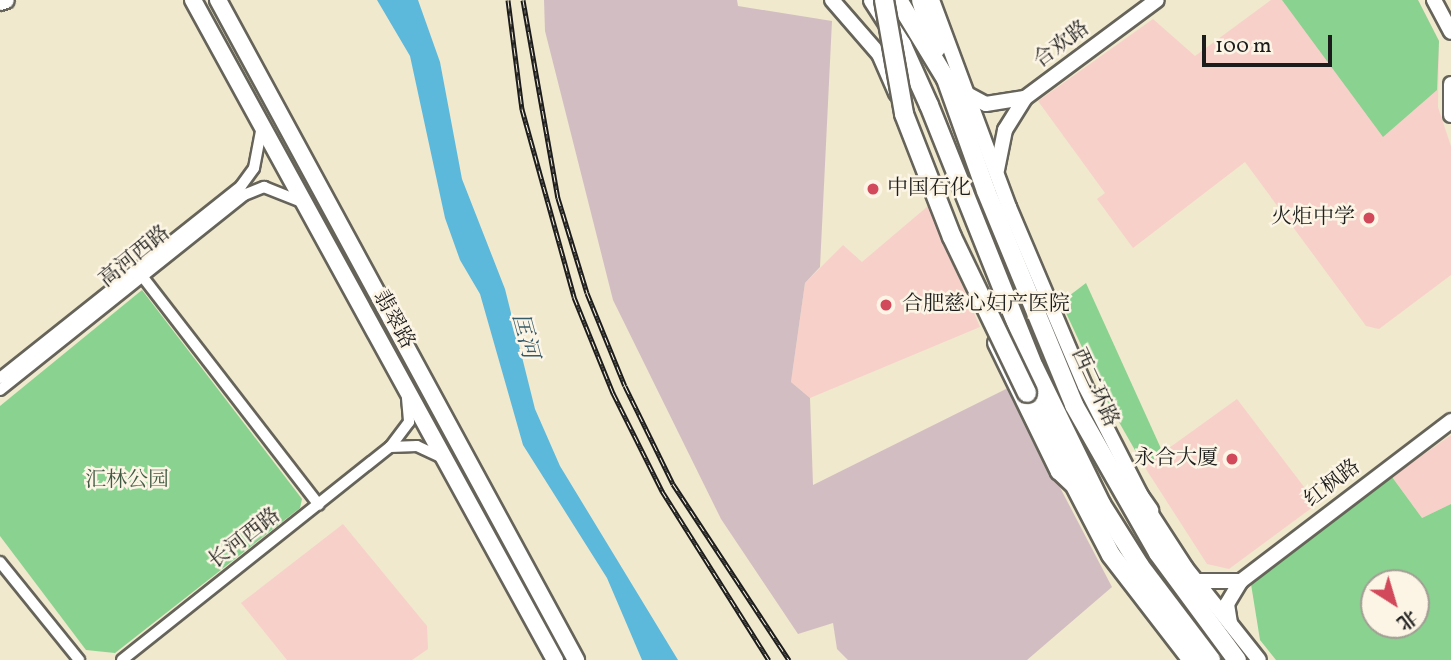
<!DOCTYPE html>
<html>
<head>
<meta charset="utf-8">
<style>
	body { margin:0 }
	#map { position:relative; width:1451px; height:660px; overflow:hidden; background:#f0e9cd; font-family:Vollkorn,"Noto Serif SC",serif }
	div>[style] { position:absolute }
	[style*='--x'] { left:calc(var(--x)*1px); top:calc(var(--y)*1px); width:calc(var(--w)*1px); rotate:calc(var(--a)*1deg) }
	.built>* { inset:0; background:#f7d0ca }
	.industrial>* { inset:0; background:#d2bec2 }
	.green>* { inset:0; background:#89d28f }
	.water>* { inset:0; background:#5db9db }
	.roads { filter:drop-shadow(2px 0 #66645a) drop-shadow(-2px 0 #66645a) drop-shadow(0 2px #66645a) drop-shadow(0 -2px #66645a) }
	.street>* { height:10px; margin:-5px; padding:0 5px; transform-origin:5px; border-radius:5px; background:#fff }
	.secondary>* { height:14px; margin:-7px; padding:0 7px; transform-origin:7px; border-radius:7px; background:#fff }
	.primary>* { height:16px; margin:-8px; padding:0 8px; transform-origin:8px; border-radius:8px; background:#fff }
	.highway>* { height:18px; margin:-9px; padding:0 9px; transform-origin:9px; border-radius:9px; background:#fff }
	.rail>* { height:5px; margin-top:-2.5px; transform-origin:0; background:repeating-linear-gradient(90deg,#fcf5e5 0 8px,#1c1c1c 0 16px); box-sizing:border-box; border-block:2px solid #1c1c1c }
	.bridges { filter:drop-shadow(2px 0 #66645a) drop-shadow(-2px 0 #66645a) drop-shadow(0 2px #66645a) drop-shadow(0 -2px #66645a) }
	.highway-bridge>* { height:18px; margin:-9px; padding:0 9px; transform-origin:9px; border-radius:9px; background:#fff }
	.dots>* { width:19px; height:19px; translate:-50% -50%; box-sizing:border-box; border:4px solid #fcf5e5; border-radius:50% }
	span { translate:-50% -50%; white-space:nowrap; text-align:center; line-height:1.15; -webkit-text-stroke:5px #fcf5e5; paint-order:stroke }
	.street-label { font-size:21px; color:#1c1c1c }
	.poi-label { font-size:21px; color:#1c1c1c }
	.left { translate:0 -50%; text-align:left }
	.right { translate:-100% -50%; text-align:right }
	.park-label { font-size:21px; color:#425c44 }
	.water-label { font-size:23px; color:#365b68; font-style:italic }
	.north { position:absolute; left:1360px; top:569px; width:70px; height:70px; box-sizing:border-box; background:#fcf5e5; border:2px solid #a29e95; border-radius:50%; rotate:143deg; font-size:19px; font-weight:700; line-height:28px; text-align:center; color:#1c1c1c }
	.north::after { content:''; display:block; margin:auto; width:24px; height:32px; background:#d1495b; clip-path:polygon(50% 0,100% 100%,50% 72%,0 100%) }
	.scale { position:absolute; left:1202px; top:35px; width:130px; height:32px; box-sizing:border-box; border:4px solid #1c1c1c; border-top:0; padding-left:9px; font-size:21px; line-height:24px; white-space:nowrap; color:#1c1c1c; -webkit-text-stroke:5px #fcf5e5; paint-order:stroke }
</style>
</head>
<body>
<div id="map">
	<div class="built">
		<div style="clip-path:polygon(1271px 0,1418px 0,1439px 41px,1438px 107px,1451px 146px,1451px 275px,1379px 329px,1366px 326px,1245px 162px,1133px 248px,1097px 199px,1105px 193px,1038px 101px,1153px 19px,1195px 56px)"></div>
		<div style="clip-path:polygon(928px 206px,980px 327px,810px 398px,791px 382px,805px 283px,843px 245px,862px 262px)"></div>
		<div style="clip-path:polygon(1237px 399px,1317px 504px,1229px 569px,1207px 564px,1144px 466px)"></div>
		<div style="clip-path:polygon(1451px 435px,1451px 504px,1422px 518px,1392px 477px)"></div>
		<div style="clip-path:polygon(343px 524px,427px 626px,428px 649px,412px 660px,287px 660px,241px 603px)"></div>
	</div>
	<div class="industrial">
		<div style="clip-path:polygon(544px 0,737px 0,738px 6px,832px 21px,820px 267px,805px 283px,791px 382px,810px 398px,813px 485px,1008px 388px,1112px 587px,1027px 660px,848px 660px,837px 649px,833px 623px,798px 634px,721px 519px,613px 300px,545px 31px)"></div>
	</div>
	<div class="green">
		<div style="clip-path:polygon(1282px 0,1418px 0,1439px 41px,1437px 90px,1383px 137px)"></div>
		<div style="clip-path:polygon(1086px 283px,1163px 453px,1144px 466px,1107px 401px,1061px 302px)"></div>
		<div style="clip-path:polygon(142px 290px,302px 499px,300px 508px,115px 653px,86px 650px,0 536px,0 406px)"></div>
		<div style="clip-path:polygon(evenodd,1392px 477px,1422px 518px,1451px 504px,1451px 660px,1276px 660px,1260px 640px,1251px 584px,1392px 477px,1374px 583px,1416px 583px,1416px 625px,1374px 625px,1374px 583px)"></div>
	</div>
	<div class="water">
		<div style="clip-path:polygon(377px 0,418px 0,440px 62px,462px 179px,505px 289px,535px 409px,560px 466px,678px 660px,642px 660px,607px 578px,523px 445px,480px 294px,460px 260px,445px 218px,410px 56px)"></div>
	</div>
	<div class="roads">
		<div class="street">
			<div style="--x:142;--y:276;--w:289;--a:52.3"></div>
			<div style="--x:0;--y:378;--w:308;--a:-38.5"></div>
			<div style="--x:241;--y:186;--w:22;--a:-54"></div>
			<div style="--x:254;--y:168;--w:43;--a:-79.2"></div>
			<div style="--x:0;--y:390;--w:312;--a:-38.6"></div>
			<div style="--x:244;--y:195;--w:22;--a:-22"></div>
			<div style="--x:264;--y:187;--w:43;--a:21.8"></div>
			<div style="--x:407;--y:398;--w:24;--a:85"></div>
			<div style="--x:409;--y:422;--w:31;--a:127"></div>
			<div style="--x:390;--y:447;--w:27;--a:-2"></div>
			<div style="--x:417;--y:446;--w:29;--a:25"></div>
			<div style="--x:0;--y:562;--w:126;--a:51.1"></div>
			<div style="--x:122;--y:660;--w:342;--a:-38.5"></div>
		</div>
		<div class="secondary">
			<div style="--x:832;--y:0;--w:72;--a:49"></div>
			<div style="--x:879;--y:54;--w:43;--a:66.4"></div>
			<div style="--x:932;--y:0;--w:221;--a:69.6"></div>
			<div style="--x:1009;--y:207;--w:194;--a:67"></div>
			<div style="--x:1085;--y:386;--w:140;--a:62.9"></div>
			<div style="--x:1149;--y:511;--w:68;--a:57"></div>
			<div style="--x:1186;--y:568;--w:117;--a:51.6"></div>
			<div style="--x:1434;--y:0;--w:36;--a:62"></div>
			<div style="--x:1451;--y:84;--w:31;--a:90"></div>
			<div style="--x:967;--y:94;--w:21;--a:28"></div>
			<div style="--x:986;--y:104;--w:39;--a:-9"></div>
			<div style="--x:997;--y:170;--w:41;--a:-78.7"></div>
			<div style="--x:1005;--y:130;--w:38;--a:-58"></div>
			<div style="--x:1025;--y:98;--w:164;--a:-36.6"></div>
			<div style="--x:995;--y:343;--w:144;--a:64"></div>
			<div style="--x:1058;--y:472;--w:18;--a:43"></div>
			<div style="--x:1195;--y:581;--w:46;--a:0"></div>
			<div style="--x:1230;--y:623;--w:19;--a:-99"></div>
			<div style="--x:1227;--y:604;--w:27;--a:-59"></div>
			<div style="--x:1241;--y:581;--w:264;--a:-37.3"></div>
		</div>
		<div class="primary">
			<div style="--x:193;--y:0;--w:753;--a:61.26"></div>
			<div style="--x:218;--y:0;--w:751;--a:61.52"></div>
			<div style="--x:0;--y:2;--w:6;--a:-18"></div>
		</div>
		<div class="highway">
			<div style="--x:873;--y:0;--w:54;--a:57.2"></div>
			<div style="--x:902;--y:45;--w:66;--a:65.8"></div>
			<div style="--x:929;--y:105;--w:282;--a:68.2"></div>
			<div style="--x:1034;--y:367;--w:153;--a:63.9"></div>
			<div style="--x:1101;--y:504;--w:73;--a:57.8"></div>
			<div style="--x:1140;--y:566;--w:118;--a:52.9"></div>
			<div style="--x:898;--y:0;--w:92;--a:58.7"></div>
			<div style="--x:946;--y:79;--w:119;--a:70.3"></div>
			<div style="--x:986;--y:191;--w:231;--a:67.6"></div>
			<div style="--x:1074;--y:405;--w:170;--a:60.4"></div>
			<div style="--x:1158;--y:553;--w:133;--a:53.6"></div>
			<div style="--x:921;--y:0;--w:51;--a:73"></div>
			<div style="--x:1027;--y:393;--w:182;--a:62.6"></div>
			<div style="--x:1111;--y:555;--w:133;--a:52.4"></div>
			<div style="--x:1127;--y:479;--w:39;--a:55"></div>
		</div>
	</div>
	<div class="rail">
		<div style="--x:508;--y:0;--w:110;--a:82.7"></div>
		<div style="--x:522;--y:109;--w:195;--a:74.5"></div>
		<div style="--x:574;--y:297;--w:104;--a:67.9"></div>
		<div style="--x:613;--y:393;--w:110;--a:63.4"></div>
		<div style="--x:662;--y:491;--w:200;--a:57.7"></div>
		<div style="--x:523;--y:0;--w:201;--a:80"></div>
		<div style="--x:558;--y:198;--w:99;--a:73"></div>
		<div style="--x:587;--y:293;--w:100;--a:67.8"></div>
		<div style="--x:625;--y:386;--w:109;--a:63.9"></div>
		<div style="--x:673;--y:484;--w:211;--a:56.6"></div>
	</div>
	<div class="bridges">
		<div class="highway-bridge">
			<div style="--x:884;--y:0;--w:116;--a:80"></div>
			<div style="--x:904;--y:114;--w:132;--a:68.7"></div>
			<div style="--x:952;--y:237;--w:173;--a:64.3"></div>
		</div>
	</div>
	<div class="dots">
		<div style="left:873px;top:189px;background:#d1495b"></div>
		<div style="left:1369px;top:218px;background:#d1495b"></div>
		<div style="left:886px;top:305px;background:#d1495b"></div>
		<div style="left:1232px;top:459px;background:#d1495b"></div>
	</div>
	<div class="street-label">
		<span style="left:1062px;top:45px;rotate:-37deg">合欢路</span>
		<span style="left:135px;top:257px;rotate:-39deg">高河西路</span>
		<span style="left:393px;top:320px;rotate:61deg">翡翠路</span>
		<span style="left:1094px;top:388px;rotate:65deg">西二环路</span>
		<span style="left:1333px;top:484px;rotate:-37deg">红枫路</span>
		<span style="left:245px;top:539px;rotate:-38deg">长河西路</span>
	</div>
	<div class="poi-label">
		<span class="left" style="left:887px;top:189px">中国石化</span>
		<span class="right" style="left:1355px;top:218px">火炬中学</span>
		<span class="left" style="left:902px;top:305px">合肥慈心妇产医院</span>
		<span class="right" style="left:1218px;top:459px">永合大厦</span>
	</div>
	<div class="park-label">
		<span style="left:127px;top:481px">汇林公园</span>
	</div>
	<div class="water-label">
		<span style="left:524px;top:336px;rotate:75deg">匡河</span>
	</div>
	<div class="north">北</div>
	<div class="scale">100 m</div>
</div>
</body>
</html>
